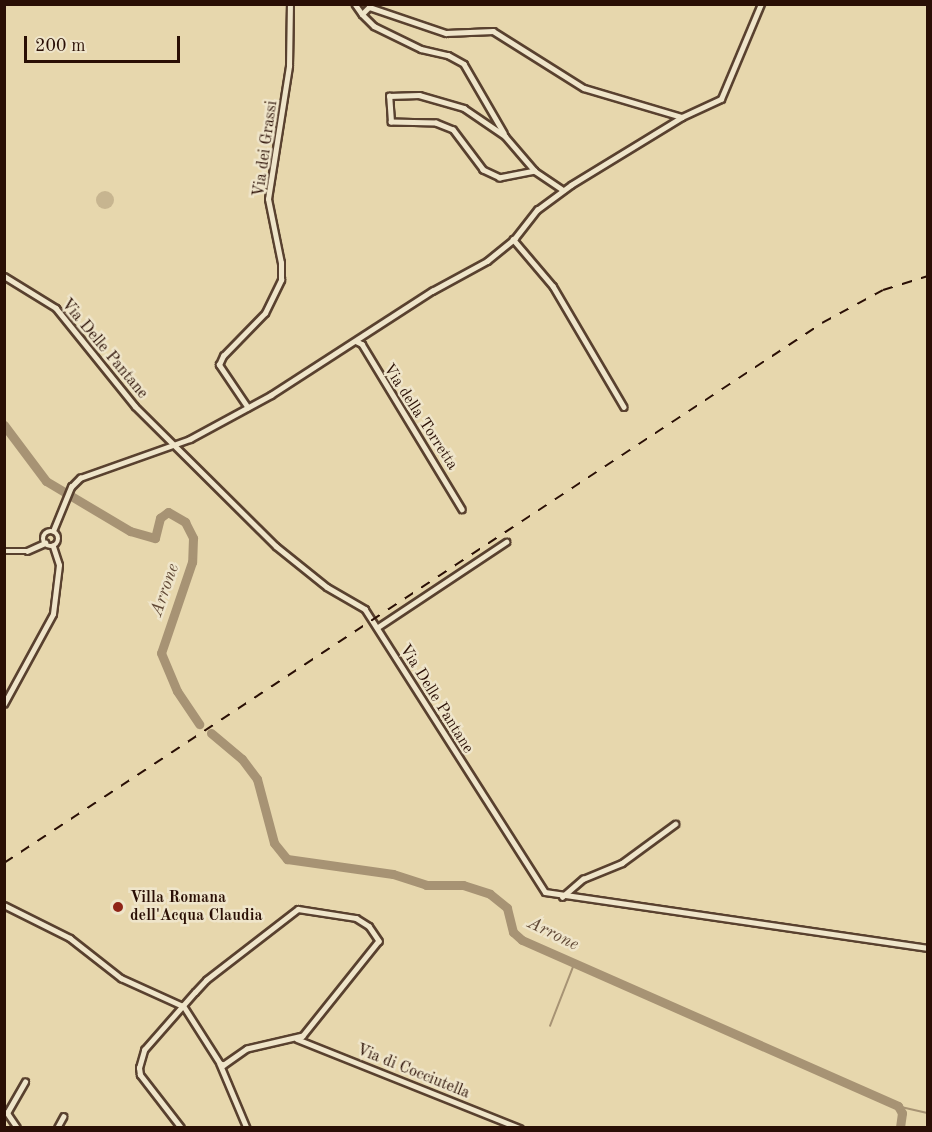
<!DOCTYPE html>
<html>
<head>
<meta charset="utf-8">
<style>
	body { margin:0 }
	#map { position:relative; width:932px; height:1132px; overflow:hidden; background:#e7d7ad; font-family:"Old Standard TT",serif }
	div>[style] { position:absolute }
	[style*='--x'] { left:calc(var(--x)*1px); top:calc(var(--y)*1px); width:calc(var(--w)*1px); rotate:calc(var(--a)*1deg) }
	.green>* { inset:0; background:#c7b590 }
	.round { border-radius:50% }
	.stream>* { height:1.5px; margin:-0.75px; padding:0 0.75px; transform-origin:0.75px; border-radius:0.75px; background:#a79374 }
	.river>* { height:9px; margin:-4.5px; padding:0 4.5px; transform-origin:4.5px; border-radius:4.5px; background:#a79374 }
	.roads { filter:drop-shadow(2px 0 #59412f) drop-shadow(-2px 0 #59412f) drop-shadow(0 2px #59412f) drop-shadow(0 -2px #59412f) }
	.street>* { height:4.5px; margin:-2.25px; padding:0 2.25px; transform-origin:2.25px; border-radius:2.25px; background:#efe5ca }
	.street>.ring { margin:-2.25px; padding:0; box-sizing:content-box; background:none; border:4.5px solid #efe5ca; border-radius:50% }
	.rail>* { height:1.5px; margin-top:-0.75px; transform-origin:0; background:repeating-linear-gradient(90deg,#2a0f05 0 10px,transparent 0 20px) }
	.dots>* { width:16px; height:16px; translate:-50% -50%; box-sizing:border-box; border:3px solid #efe5ca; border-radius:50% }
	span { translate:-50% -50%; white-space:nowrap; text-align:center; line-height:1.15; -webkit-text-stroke:5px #efe5ca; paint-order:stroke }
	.street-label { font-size:16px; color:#2a0f05 }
	.poi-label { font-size:16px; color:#2a0f05; font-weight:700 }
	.left { translate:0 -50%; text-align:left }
	.water-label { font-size:18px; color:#624a37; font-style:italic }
	.frame { position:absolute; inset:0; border:6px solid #2a0f05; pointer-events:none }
	.scale { position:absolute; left:24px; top:36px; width:156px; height:27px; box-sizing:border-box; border:3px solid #2a0f05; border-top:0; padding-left:8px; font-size:18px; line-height:21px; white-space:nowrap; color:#2a0f05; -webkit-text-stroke:4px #efe5ca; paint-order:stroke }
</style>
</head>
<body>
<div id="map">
	<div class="green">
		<div class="round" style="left:96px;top:191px;width:18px;height:18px"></div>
	</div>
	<div class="stream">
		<div style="--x:550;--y:1026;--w:69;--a:-68.7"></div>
		<div style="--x:897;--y:1106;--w:32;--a:13"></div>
	</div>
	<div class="river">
		<div style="--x:4;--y:425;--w:70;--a:53.1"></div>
		<div style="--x:46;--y:481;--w:98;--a:30.8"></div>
		<div style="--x:130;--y:531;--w:26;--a:16"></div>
		<div style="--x:155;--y:538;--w:21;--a:-76"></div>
		<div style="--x:160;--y:518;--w:10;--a:-37"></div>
		<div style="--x:168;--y:512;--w:20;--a:30"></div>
		<div style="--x:185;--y:522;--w:18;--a:63"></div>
		<div style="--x:193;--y:538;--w:24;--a:92"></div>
		<div style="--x:192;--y:562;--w:96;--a:108.8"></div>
		<div style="--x:161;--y:653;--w:41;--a:67.2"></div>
		<div style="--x:177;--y:691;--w:40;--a:56"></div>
		<div style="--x:211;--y:733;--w:40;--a:40"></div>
		<div style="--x:242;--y:759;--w:25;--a:53"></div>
		<div style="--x:257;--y:779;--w:66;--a:75.1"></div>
		<div style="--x:274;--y:843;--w:21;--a:51"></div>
		<div style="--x:287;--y:859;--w:107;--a:8.1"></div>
		<div style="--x:393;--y:874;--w:35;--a:18"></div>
		<div style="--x:426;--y:885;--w:37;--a:0"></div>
		<div style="--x:463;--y:885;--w:28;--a:18"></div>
		<div style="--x:490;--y:894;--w:22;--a:39"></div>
		<div style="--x:507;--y:908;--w:25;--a:76"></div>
		<div style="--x:513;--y:932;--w:12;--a:42"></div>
		<div style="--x:522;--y:940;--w:411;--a:23.8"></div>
		<div style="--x:898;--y:1106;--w:8;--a:60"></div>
		<div style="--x:902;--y:1113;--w:15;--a:98"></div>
	</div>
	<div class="roads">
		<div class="street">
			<div style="--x:355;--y:4;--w:12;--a:55"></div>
			<div style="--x:362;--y:14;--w:10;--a:-45"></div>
			<div style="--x:369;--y:7;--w:81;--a:18.7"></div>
			<div style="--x:446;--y:33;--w:47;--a:-2.4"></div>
			<div style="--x:493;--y:31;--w:107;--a:32.1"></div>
			<div style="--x:584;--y:88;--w:102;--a:16.5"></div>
			<div style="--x:362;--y:14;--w:17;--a:45"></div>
			<div style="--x:374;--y:26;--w:52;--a:26.1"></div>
			<div style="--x:421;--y:49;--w:28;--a:13"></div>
			<div style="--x:448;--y:55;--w:18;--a:29"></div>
			<div style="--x:464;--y:64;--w:80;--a:59.9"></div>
			<div style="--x:535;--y:171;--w:36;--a:169"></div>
			<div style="--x:500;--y:178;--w:19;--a:-155"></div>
			<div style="--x:483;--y:170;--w:50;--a:-126.9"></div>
			<div style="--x:453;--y:130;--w:18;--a:-158"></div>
			<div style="--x:436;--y:123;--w:45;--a:-178.7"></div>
			<div style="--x:391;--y:122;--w:26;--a:-94"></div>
			<div style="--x:389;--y:96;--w:30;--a:-2"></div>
			<div style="--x:419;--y:95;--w:47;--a:16.1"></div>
			<div style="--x:464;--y:108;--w:50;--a:34.3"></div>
			<div style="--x:505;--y:136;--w:46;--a:49.4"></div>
			<div style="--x:535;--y:171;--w:34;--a:34"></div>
			<div style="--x:513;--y:239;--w:62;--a:49.6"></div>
			<div style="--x:553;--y:286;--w:140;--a:59.6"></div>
			<div style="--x:4;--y:276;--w:61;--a:31.6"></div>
			<div style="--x:56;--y:308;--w:126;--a:51.1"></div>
			<div style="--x:135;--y:406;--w:199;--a:44.8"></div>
			<div style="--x:276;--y:546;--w:65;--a:38.8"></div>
			<div style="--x:327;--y:587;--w:44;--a:30.1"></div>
			<div style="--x:365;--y:609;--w:335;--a:57.5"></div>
			<div style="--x:545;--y:892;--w:387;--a:8.3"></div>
			<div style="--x:356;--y:341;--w:7;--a:27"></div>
			<div style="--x:362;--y:344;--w:193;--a:58.8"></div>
			<div style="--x:248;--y:408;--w:52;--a:-124"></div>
			<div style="--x:219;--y:365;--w:10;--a:-66"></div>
			<div style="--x:223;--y:356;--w:60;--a:-45.7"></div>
			<div style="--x:265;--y:313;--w:37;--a:-64"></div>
			<div style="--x:281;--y:280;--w:17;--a:-90"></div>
			<div style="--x:281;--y:263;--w:65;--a:-101.5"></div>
			<div style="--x:268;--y:199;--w:135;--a:-81"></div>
			<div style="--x:289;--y:66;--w:62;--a:-89.1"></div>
			<div style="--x:53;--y:531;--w:48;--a:-67.8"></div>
			<div style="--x:71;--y:487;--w:13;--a:-45"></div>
			<div style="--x:80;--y:478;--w:117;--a:-19.5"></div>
			<div style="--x:190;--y:439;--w:92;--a:-28.5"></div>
			<div style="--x:271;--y:395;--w:192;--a:-32.9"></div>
			<div style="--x:432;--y:291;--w:63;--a:-28.6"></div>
			<div style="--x:487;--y:261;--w:36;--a:-39"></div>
			<div style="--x:515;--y:238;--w:36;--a:-52"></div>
			<div style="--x:537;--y:210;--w:42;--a:-36.3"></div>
			<div style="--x:571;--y:185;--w:130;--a:-31.5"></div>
			<div style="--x:682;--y:117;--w:43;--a:-24.8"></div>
			<div style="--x:721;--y:99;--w:103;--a:-67.2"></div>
			<div class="ring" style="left:43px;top:531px;width:11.5px;height:11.5px"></div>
			<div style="--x:4;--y:551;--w:23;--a:0"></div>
			<div style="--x:27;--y:551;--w:20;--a:-24"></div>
			<div style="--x:378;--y:627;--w:154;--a:-33.6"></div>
			<div style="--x:4;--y:704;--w:102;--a:-61.4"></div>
			<div style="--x:53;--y:614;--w:49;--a:-83"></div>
			<div style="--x:59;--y:565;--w:20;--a:-108"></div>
			<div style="--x:562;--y:897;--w:28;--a:-41"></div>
			<div style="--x:583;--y:879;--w:42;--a:-22.3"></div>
			<div style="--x:622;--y:863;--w:66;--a:-36.3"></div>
			<div style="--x:4;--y:905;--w:74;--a:26.6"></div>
			<div style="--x:70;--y:938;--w:65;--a:38.1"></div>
			<div style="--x:121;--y:978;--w:68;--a:24.3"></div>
			<div style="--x:297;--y:1039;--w:240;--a:21.8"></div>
			<div style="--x:220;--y:1064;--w:69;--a:67.1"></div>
			<div style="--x:17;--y:1128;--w:18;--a:-124"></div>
			<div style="--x:7;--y:1113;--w:36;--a:-60"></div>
			<div style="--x:57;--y:1128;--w:13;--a:-61"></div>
			<div style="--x:181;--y:1128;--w:67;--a:-127.7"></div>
			<div style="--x:140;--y:1075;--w:7;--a:-98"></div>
			<div style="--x:139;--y:1068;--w:19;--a:-74"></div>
			<div style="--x:144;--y:1050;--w:77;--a:-48.7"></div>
			<div style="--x:195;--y:992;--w:16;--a:-47"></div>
			<div style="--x:206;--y:980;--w:116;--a:-37.7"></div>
			<div style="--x:298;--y:909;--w:59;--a:8.8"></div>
			<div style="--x:356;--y:918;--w:15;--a:32"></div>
			<div style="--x:369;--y:926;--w:18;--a:56"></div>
			<div style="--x:379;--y:941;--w:122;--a:128.7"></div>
			<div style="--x:303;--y:1036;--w:57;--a:166.9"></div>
			<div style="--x:247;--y:1049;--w:28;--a:145"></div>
			<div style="--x:224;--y:1065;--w:4;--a:-166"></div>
			<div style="--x:220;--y:1064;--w:69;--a:-122.5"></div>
		</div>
	</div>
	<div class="rail">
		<div style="--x:4;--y:863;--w:980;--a:-33.43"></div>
		<div style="--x:822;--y:323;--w:69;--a:-28.4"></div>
		<div style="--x:883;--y:290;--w:47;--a:-17.3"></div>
	</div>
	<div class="dots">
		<div style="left:118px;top:907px;background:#8f2418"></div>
	</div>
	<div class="street-label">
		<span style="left:266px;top:149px;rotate:-82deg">Via dei Grassi</span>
		<span style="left:104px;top:349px;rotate:50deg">Via Delle Pantane</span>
		<span style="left:420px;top:417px;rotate:57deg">Via della Torretta</span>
		<span style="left:436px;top:699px;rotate:58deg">Via Delle Pantane</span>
		<span style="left:413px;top:1072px;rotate:22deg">Via di Cocciutella</span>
	</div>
	<div class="poi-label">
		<span class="left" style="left:130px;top:907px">Villa Romana<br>dell'Acqua Claudia</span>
	</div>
	<div class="water-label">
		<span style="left:165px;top:590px;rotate:-71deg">Arrone</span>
		<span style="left:553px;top:934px;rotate:26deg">Arrone</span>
	</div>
	<div class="frame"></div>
	<div class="scale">200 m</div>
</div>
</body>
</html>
